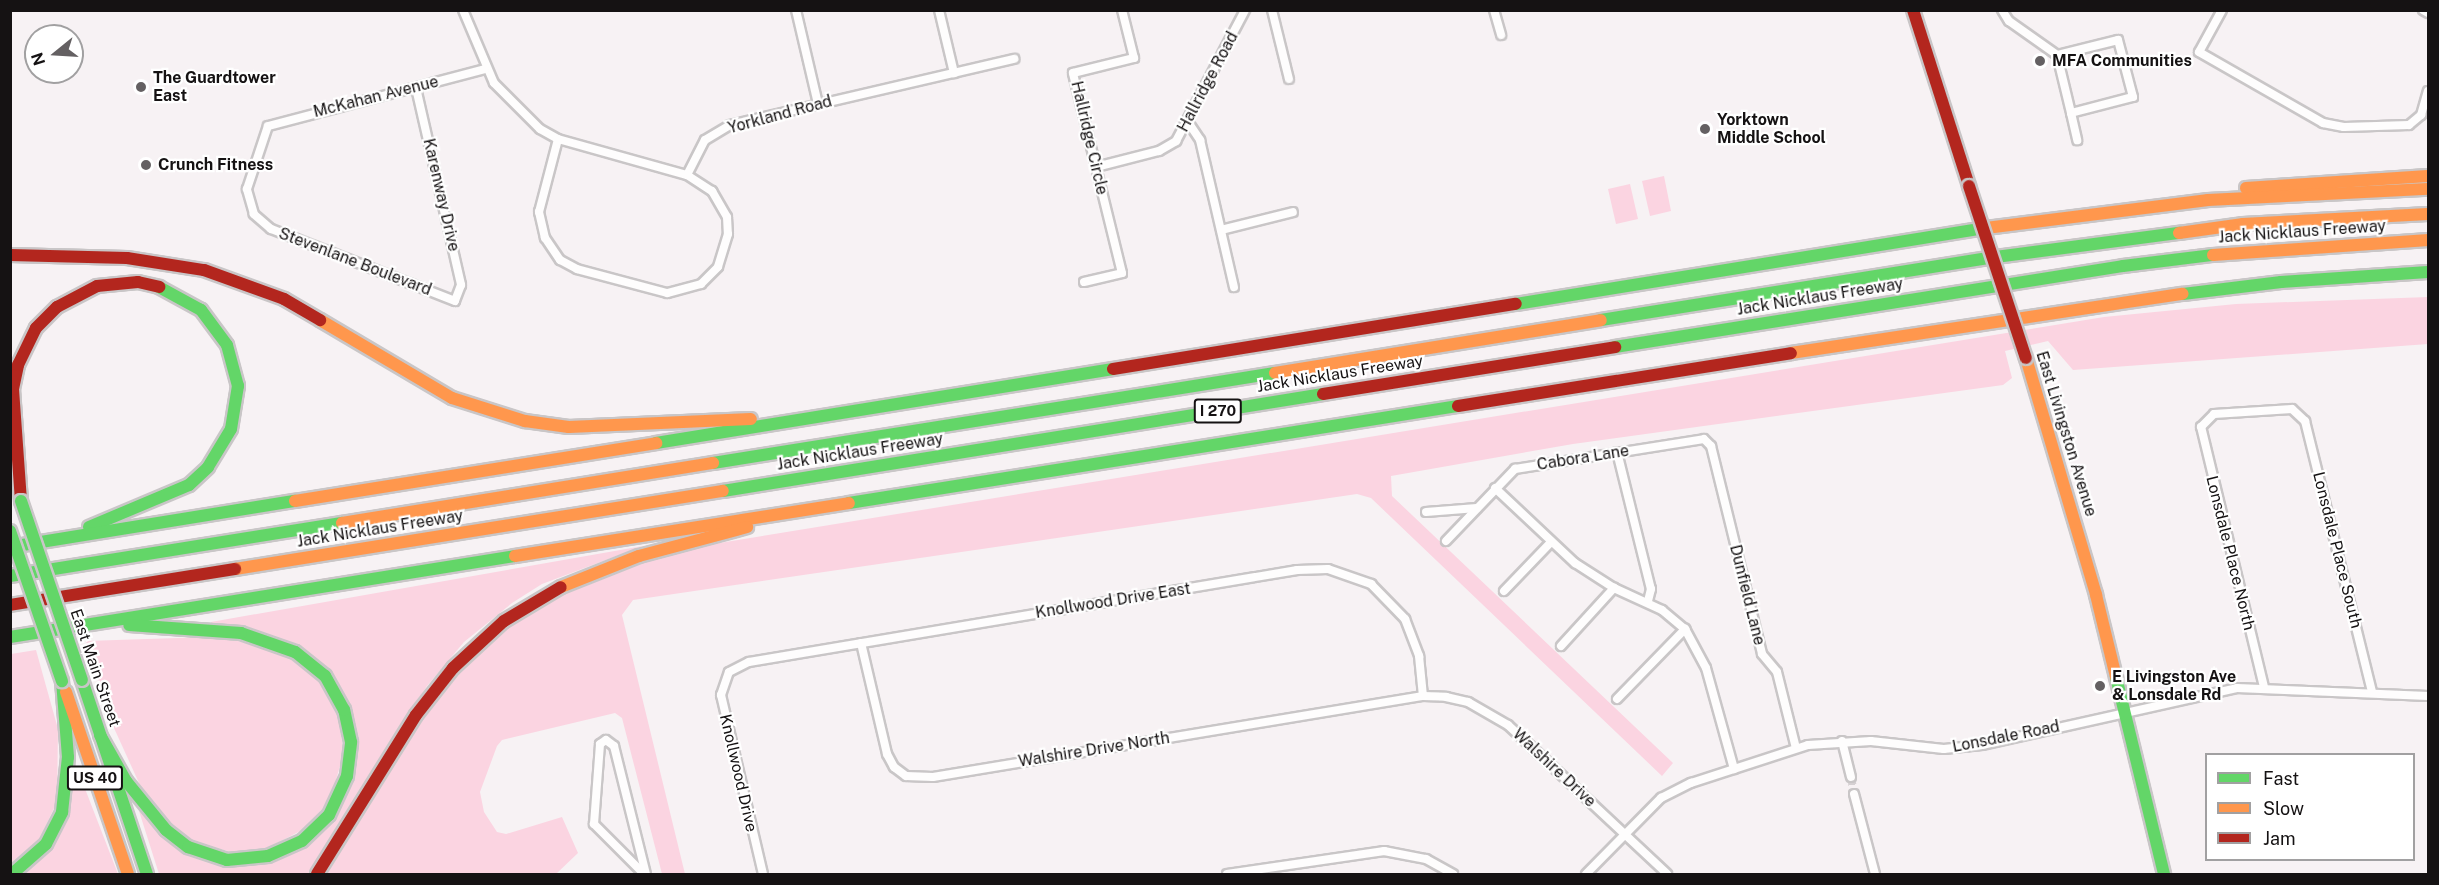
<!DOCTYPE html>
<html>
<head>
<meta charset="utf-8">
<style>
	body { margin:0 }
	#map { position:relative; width:2439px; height:885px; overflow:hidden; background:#f7f2f4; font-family:"Public Sans",sans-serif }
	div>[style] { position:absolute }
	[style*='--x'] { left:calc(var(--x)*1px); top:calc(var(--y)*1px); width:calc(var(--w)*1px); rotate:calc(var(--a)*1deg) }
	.green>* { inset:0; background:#fbd4e1 }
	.street-tunnel>* { height:8px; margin-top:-4px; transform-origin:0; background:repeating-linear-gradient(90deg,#d5d0d2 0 8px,transparent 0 12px) }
	.roads { filter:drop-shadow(2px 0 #c9c6c7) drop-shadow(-2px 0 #c9c6c7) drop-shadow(0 2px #c9c6c7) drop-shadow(0 -2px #c9c6c7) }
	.street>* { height:8px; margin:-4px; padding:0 4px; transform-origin:4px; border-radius:4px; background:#fefdfd }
	.fast>* { height:12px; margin:-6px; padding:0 6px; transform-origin:6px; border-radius:6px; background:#63d668 }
	.slow>* { height:12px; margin:-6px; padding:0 6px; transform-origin:6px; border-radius:6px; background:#ff974d }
	.jam>* { height:12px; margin:-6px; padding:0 6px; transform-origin:6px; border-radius:6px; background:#b3261e }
	.bridges { filter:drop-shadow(2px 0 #c9c6c7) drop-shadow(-2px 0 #c9c6c7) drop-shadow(0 2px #c9c6c7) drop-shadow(0 -2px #c9c6c7) }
	.fast-bridge>* { height:12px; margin:-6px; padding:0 6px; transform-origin:6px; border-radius:6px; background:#63d668 }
	.jam-bridge>* { height:12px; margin:-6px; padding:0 6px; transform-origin:6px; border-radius:6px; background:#b3261e }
	.dots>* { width:16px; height:16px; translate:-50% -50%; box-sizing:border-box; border:3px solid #fff; border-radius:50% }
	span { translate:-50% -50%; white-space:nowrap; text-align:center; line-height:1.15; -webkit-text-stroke:4.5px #fff; paint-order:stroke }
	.shield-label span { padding:2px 4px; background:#fff; border:2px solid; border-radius:4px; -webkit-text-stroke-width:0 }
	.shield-label { font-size:15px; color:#151213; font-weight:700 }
	.poi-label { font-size:16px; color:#151213; font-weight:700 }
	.left { translate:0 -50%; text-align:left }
	.street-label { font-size:16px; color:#151213 }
	.frame { position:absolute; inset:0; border:12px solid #151213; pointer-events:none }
	.legend { position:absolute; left:2205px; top:753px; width:210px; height:108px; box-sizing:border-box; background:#fff; border:2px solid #a1a0a1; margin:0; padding:8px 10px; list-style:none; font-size:18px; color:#151213 }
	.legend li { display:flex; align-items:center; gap:12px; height:30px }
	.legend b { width:30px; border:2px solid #a1a0a1 }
	.north { position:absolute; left:24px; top:24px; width:60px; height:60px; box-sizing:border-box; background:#fff; border:2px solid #a1a0a1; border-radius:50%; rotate:252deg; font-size:16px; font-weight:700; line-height:24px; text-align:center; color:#151213 }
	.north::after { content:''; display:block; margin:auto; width:21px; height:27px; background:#646062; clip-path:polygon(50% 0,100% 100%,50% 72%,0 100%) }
</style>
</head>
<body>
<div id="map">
	<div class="green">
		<div style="clip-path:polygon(1664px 176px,1671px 211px,1650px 216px,1642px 181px)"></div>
		<div style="clip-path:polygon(1630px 184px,1638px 219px,1616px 224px,1608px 189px)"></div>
		<div style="clip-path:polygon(2428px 297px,2428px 344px,2073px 370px,2048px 341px,2005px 351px,2012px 378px,2003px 385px,1573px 444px,1391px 476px,1392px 496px,1673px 763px,1662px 776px,1371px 498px,1357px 494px,633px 600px,622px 615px,685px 874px,662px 874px,622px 718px,615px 713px,502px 740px,497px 746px,480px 792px,484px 812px,497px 832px,506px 834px,562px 817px,578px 853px,556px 874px,323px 874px,433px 699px,494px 631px,572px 582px,695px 547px,2104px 317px,2236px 304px)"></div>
		<div style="clip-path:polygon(643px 546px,542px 584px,512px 603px,464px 642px,427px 686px,309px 874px,159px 874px,139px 811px,205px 860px,303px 846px,356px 755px,318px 663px,211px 626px,211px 622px)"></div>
		<div style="clip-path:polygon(208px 637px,253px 643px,294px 659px,319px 680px,337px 711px,344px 752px,330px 801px,306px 828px,264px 850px,232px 852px,195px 843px,176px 831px,144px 794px,114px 728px,86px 641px)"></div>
		<div style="clip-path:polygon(36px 650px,58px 729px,57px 802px,36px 846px,11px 867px,11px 654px)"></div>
		<div style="clip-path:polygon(72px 755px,118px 874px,22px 874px,40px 859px)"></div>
	</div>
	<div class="street-tunnel">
		<div style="--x:1851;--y:777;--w:17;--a:80"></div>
	</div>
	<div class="roads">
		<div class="street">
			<div style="--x:463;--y:10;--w:79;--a:67"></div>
			<div style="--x:494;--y:83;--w:65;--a:45"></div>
			<div style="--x:540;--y:129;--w:21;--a:29"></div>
			<div style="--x:558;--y:139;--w:134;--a:15.6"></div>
			<div style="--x:687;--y:175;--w:30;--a:33"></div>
			<div style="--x:712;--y:191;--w:30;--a:60"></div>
			<div style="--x:727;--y:217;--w:17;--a:87"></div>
			<div style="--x:728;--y:234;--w:34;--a:107"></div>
			<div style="--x:718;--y:267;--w:24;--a:135"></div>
			<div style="--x:701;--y:284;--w:35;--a:165"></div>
			<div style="--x:667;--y:293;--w:93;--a:-165.1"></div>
			<div style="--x:577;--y:269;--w:19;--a:-152"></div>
			<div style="--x:560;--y:260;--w:27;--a:-124"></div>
			<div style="--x:545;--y:238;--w:27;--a:-103"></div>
			<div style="--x:539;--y:212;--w:75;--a:-75.4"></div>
			<div style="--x:796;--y:10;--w:97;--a:76.8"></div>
			<div style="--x:939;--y:10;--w:65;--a:76.6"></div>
			<div style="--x:1272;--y:10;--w:71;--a:76.2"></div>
			<div style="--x:1494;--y:10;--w:26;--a:74"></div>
			<div style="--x:2002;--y:10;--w:13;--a:58"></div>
			<div style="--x:2009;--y:21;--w:59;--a:35.3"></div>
			<div style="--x:2057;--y:55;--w:60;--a:76.4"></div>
			<div style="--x:2071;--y:113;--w:64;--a:-14.5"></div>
			<div style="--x:2133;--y:97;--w:59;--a:-104.7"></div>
			<div style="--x:2118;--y:40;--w:63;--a:166.2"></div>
			<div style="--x:2222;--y:10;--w:48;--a:118.7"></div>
			<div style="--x:2199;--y:52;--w:143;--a:29.8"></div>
			<div style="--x:2323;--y:123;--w:21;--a:11"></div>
			<div style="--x:2344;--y:127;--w:65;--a:-1.8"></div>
			<div style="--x:2409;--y:125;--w:16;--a:-40"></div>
			<div style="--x:2421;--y:115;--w:25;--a:-74"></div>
			<div style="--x:2423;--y:10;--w:6;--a:31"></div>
			<div style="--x:416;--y:88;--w:202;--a:77.1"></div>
			<div style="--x:461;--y:285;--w:17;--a:111"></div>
			<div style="--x:455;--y:301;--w:198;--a:-158.6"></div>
			<div style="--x:271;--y:229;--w:23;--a:-139"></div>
			<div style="--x:254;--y:214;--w:26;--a:-106"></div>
			<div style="--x:247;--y:189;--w:66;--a:-71.6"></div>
			<div style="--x:268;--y:126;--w:224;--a:-14.7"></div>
			<div style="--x:2071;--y:113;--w:28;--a:77"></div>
			<div style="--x:1188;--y:122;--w:22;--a:56"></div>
			<div style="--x:1200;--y:140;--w:151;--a:77"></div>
			<div style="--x:1096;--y:167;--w:65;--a:-14.3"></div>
			<div style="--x:1159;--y:151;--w:20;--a:-30"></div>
			<div style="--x:1176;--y:141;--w:148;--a:-62.2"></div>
			<div style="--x:687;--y:175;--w:39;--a:-63"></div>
			<div style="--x:705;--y:140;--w:29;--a:-31"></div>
			<div style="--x:730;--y:125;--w:292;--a:-13.1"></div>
			<div style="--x:1221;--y:230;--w:74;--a:-14"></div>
			<div style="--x:1084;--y:282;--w:39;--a:-13"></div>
			<div style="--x:1122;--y:273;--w:206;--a:-103.8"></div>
			<div style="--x:1073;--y:73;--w:63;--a:-13.8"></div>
			<div style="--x:1134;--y:58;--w:49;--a:-104"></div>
			<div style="--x:1617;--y:452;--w:141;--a:76.1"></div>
			<div style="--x:1651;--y:589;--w:12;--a:104"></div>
			<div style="--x:1495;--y:488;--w:110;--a:43.2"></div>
			<div style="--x:1575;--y:563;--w:46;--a:32.7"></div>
			<div style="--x:1614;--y:588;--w:53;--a:24.6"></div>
			<div style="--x:1662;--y:610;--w:30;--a:40"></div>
			<div style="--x:1685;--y:629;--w:44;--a:61.7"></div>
			<div style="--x:1706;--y:668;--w:105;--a:74.5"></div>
			<div style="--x:1426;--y:512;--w:51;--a:-4.5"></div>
			<div style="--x:1446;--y:541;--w:100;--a:-46.2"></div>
			<div style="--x:1515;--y:469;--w:191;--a:-9"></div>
			<div style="--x:1704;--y:439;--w:10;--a:45"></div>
			<div style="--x:1711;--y:446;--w:214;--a:76.2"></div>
			<div style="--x:1762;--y:654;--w:23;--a:50"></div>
			<div style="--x:1777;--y:672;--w:78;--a:76"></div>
			<div style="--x:1504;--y:591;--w:68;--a:-46.2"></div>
			<div style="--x:861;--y:643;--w:114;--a:76.8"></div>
			<div style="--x:887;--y:754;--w:15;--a:62"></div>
			<div style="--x:894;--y:767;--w:15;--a:37"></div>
			<div style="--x:906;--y:776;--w:27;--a:2"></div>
			<div style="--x:933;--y:777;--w:497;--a:-9.4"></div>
			<div style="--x:1423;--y:696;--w:23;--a:2"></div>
			<div style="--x:1446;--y:697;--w:23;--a:13"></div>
			<div style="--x:1468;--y:702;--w:46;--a:29.9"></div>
			<div style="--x:1508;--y:725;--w:218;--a:43.1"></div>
			<div style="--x:1561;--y:646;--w:79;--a:-47.6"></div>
			<div style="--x:2264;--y:687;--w:268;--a:-103.6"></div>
			<div style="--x:2201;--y:427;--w:18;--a:-45"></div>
			<div style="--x:2214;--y:414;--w:78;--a:-3.7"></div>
			<div style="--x:2292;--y:409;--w:18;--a:43"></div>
			<div style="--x:2305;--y:421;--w:279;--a:76.1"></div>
			<div style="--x:1617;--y:699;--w:98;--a:-45.8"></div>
			<div style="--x:1842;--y:741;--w:37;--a:76"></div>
			<div style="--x:1854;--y:794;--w:83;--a:75.3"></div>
			<div style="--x:644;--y:874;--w:71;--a:-135"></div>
			<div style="--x:594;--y:824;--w:80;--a:-85.7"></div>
			<div style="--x:600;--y:744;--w:7;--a:-34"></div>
			<div style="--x:606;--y:740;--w:10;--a:37"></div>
			<div style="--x:614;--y:746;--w:132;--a:76"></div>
			<div style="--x:763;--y:874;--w:184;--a:-103.2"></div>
			<div style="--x:721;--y:695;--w:24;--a:-71"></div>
			<div style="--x:729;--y:672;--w:22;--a:-27"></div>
			<div style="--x:749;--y:662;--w:556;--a:-9.53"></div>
			<div style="--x:1297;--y:570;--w:31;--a:-2"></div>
			<div style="--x:1328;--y:569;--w:46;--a:19.2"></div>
			<div style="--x:1371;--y:584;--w:49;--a:45.8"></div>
			<div style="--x:1405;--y:619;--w:40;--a:69"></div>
			<div style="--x:1419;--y:656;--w:40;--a:84.3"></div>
			<div style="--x:1227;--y:874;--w:159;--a:-8.3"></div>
			<div style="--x:1384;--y:851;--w:43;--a:10.8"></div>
			<div style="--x:1426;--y:859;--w:31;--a:29"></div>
			<div style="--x:1586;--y:874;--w:107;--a:-45.4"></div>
			<div style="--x:1661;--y:798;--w:34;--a:-27"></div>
			<div style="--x:1691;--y:783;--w:123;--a:-18"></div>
			<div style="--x:1808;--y:745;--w:63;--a:-3.6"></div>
			<div style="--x:1871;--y:741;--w:73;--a:6.3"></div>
			<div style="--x:1944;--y:749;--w:38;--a:-6"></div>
			<div style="--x:1982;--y:745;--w:261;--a:-12.6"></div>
			<div style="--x:2237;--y:688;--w:191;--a:2.4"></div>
		</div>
		<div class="fast">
			<div style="--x:2183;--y:294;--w:99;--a:-7"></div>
			<div style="--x:2281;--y:282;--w:147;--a:-3.9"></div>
			<div style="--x:1516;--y:304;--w:476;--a:-9.2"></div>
			<div style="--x:1601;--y:320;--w:400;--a:-9.1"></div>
			<div style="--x:1996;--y:257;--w:185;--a:-7.5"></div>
			<div style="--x:1615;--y:347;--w:514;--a:-9.06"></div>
			<div style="--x:2123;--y:266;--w:91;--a:-7"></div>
			<div style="--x:656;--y:443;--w:463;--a:-9.2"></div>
			<div style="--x:713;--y:463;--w:569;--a:-9.1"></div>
			<div style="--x:723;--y:491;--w:608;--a:-9.18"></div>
			<div style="--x:849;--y:503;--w:617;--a:-9.05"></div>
			<div style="--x:89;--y:527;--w:108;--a:-22.8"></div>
			<div style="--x:189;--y:485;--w:26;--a:-43"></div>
			<div style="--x:208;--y:467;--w:44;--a:-58.8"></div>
			<div style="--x:231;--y:429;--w:44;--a:-80.8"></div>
			<div style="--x:238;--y:386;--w:42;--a:-105"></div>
			<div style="--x:227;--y:345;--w:44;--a:-126.6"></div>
			<div style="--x:201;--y:310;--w:48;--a:-151.3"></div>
			<div style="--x:10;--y:547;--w:289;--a:-9.2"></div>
			<div style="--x:10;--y:576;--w:336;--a:-9.1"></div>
			<div style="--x:10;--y:637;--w:511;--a:-9.11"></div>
			<div style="--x:2116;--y:677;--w:203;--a:76.3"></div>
			<div style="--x:82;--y:680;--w:205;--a:71.5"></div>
			<div style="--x:100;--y:735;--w:53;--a:60.5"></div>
			<div style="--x:126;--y:781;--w:63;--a:50.8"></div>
			<div style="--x:166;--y:830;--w:28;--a:38"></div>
			<div style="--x:188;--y:847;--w:41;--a:18.4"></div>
			<div style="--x:227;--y:860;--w:41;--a:-5.6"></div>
			<div style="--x:268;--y:856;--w:37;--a:-24"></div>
			<div style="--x:302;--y:841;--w:37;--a:-44"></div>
			<div style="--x:329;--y:815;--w:43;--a:-65.2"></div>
			<div style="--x:347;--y:776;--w:34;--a:-83"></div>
			<div style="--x:351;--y:742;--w:33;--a:-102"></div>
			<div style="--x:344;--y:710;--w:39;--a:-119"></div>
			<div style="--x:325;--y:676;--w:38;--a:-141"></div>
			<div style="--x:295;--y:652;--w:57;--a:-160.6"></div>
			<div style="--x:241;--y:633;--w:112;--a:-175.9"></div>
			<div style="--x:12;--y:874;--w:45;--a:-41.4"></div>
			<div style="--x:46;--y:844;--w:36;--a:-63"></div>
			<div style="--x:62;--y:812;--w:55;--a:-83.8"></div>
			<div style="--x:68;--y:757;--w:76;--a:-94.5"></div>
		</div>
		<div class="slow">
			<div style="--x:2246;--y:188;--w:182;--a:-3.8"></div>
			<div style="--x:1986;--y:228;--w:224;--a:-7.2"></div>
			<div style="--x:2208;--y:200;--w:220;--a:-2.9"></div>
			<div style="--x:2179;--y:233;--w:65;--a:-8"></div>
			<div style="--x:2243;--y:224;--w:185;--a:-3.1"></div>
			<div style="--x:2213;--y:255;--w:216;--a:-4"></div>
			<div style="--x:320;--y:320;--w:153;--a:30.6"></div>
			<div style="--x:452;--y:398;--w:77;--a:17.5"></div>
			<div style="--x:525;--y:421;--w:44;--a:7.8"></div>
			<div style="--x:569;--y:427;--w:182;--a:-2.5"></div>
			<div style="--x:1791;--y:353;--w:396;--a:-8.6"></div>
			<div style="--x:2026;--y:358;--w:247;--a:73.5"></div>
			<div style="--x:2096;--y:595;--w:84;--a:76.3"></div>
			<div style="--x:1275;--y:373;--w:330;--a:-9.2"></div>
			<div style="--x:295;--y:501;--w:366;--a:-9.1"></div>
			<div style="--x:342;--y:523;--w:376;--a:-9.2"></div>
			<div style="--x:515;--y:556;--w:338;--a:-9"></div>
			<div style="--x:235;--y:569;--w:494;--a:-9.1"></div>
			<div style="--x:561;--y:587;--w:84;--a:-21.7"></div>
			<div style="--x:639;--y:556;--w:112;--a:-15"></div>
			<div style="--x:66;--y:692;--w:192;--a:71.2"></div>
		</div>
		<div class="jam">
			<div style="--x:1913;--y:10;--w:185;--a:72.3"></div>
			<div style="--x:10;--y:255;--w:117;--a:1.5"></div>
			<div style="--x:127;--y:258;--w:78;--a:8.9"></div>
			<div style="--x:204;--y:270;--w:85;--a:19.9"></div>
			<div style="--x:284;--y:299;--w:42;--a:30.3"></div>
			<div style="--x:1113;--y:369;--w:408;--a:-9.2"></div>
			<div style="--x:1323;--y:394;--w:296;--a:-9.1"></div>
			<div style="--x:1458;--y:406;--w:337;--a:-9"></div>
			<div style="--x:21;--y:501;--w:112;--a:-94.1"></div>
			<div style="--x:13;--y:389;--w:25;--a:-78"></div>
			<div style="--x:18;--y:365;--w:41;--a:-64.1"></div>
			<div style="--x:36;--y:328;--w:30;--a:-45"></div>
			<div style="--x:57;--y:307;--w:45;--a:-27.7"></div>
			<div style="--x:97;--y:286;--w:41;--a:-5.6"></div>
			<div style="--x:138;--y:282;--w:22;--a:13"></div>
			<div style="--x:10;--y:605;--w:228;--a:-9.1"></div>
			<div style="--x:317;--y:874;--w:187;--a:-58.1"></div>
			<div style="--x:416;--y:715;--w:60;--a:-51.8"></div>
			<div style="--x:453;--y:668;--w:69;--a:-42.7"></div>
			<div style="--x:504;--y:621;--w:66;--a:-30.8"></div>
		</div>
	</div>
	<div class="bridges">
		<div class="fast-bridge">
			<div style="--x:21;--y:501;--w:189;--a:71.2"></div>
			<div style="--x:10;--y:531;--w:159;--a:70.9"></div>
		</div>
		<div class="jam-bridge">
			<div style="--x:1969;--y:186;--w:181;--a:71.7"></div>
		</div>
	</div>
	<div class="dots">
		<div style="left:2040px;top:61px;background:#646062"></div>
		<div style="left:141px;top:87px;background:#646062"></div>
		<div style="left:1705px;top:129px;background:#646062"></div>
		<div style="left:146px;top:165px;background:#646062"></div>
		<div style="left:2100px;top:686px;background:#646062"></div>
	</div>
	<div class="shield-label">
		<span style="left:1218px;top:411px">I 270</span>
		<span style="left:95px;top:778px">US 40</span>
	</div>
	<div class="poi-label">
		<span class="left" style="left:2052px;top:61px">MFA Communities</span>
		<span class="left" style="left:153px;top:87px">The Guardtower<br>East</span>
		<span class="left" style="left:1717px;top:129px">Yorktown<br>Middle School</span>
		<span class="left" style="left:158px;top:165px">Crunch Fitness</span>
		<span class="left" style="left:2112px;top:686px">E Livingston Ave<br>&amp; Lonsdale Rd</span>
	</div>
	<div class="street-label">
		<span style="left:1208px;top:82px;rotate:-62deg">Hallridge Road</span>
		<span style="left:376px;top:97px;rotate:-14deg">McKahan Avenue</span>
		<span style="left:780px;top:115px;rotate:-15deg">Yorkland Road</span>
		<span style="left:1089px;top:138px;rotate:77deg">Hallridge Circle</span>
		<span style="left:441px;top:195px;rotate:77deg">Karenway Drive</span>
		<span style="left:2302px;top:232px;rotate:-4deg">Jack Nicklaus Freeway</span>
		<span style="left:355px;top:262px;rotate:21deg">Stevenlane Boulevard</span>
		<span style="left:1820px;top:297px;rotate:-9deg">Jack Nicklaus Freeway</span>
		<span style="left:1340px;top:374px;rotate:-9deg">Jack Nicklaus Freeway</span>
		<span style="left:2066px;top:434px;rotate:73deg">East Livingston Avenue</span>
		<span style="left:860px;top:452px;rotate:-9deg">Jack Nicklaus Freeway</span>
		<span style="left:1583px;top:458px;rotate:-9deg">Cabora Lane</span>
		<span style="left:380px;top:529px;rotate:-9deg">Jack Nicklaus Freeway</span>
		<span style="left:2337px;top:550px;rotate:76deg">Lonsdale Place South</span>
		<span style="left:2230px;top:553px;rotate:76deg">Lonsdale Place North</span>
		<span style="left:1747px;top:595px;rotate:76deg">Dunfield Lane</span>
		<span style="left:1113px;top:601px;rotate:-9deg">Knollwood Drive East</span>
		<span style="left:95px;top:668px;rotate:71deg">East Main Street</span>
		<span style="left:2006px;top:737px;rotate:-11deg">Lonsdale Road</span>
		<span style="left:1094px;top:750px;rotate:-9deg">Walshire Drive North</span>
		<span style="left:1554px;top:768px;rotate:43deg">Walshire Drive</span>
		<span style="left:738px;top:773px;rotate:77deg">Knollwood Drive</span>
	</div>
	<div class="frame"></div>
	<ul class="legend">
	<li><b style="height:8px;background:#63d668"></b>Fast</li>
	<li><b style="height:8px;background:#ff974d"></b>Slow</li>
	<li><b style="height:8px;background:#b3261e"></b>Jam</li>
	</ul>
	<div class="north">N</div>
</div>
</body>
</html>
